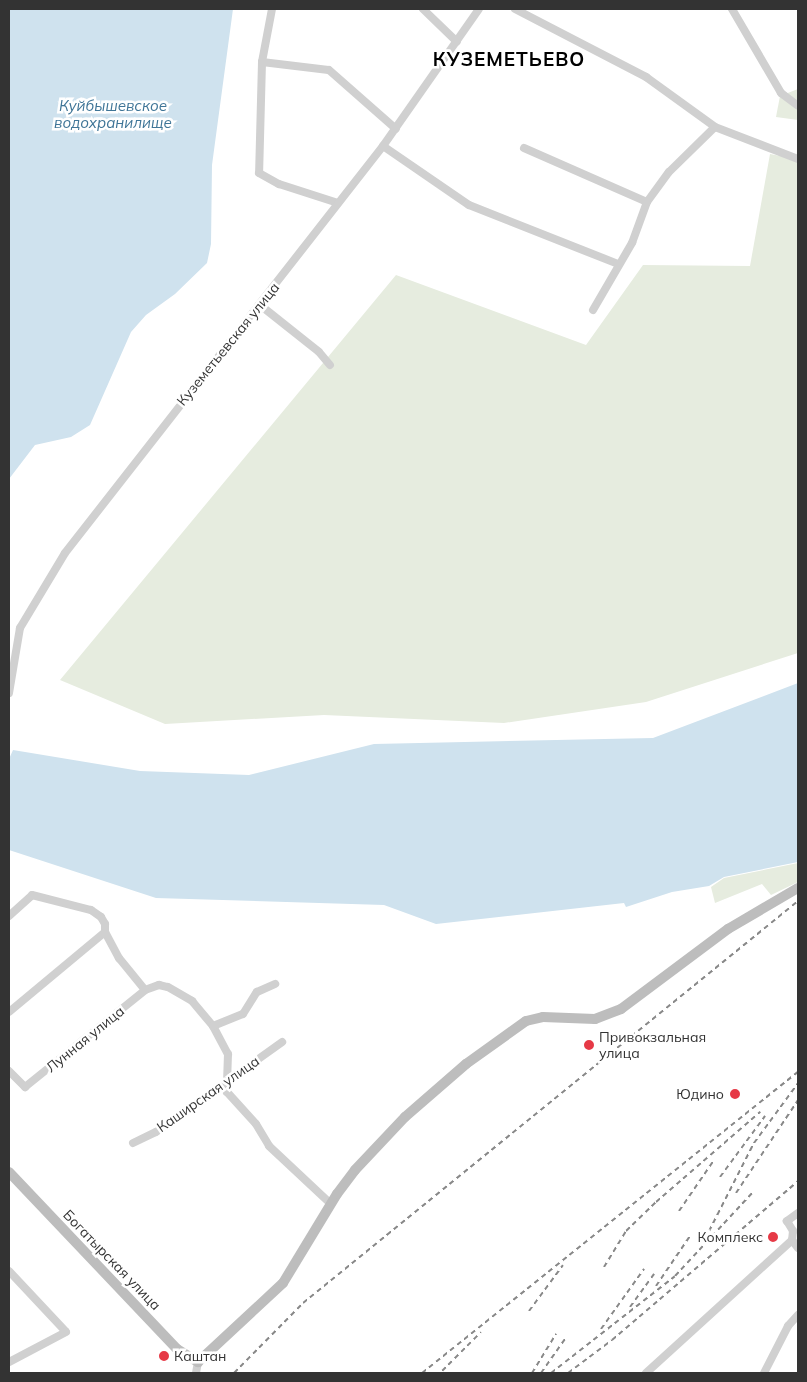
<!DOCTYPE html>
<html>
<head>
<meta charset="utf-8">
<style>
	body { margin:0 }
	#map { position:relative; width:807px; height:1382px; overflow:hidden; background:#fff; font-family:Mulish,sans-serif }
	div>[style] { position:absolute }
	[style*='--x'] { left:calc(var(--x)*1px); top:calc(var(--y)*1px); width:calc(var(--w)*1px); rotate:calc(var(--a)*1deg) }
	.green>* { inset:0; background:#e6ecdf }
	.water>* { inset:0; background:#cfe2ee }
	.minor>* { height:8px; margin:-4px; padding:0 4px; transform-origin:4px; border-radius:4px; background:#d0d0d0 }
	.secondary>* { height:10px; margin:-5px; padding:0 5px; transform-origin:5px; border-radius:5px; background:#bdbdbd }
	.rail>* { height:2px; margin-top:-1px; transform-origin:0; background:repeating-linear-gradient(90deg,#888 0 5px,transparent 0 9px) }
	.dots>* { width:14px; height:14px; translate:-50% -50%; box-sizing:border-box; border:2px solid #fff; border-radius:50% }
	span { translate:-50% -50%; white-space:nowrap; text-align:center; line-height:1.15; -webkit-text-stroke:5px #fff; paint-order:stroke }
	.street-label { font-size:14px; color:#333 }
	.poi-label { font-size:14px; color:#333 }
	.left { translate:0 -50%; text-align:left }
	.right { translate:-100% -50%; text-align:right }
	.water-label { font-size:15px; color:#3f7597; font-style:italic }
	.district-label { font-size:19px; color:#000; font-weight:700; letter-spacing:1px }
	.frame { position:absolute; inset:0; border:10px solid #333; pointer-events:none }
</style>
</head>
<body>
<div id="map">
	<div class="green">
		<div style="clip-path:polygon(798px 89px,798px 120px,776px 117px,780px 96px)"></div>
		<div style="clip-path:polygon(798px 144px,798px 653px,646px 702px,504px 723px,324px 715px,165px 724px,60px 680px,396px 275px,586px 345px,643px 265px,750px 266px,770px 154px,796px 159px)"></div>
		<div style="clip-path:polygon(798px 863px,798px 882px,771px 895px,762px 884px,715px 903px,711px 887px,724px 878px)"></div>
	</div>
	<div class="water">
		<div style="clip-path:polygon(9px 9px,233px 9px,212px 165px,211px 244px,207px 263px,175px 294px,146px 315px,131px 332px,90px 425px,71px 437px,35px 445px,9px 479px)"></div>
		<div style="clip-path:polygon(798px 683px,798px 862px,724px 877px,709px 886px,672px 892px,626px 907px,624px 903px,436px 924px,384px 905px,156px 898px,9px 850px,9px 759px,13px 750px,140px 771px,249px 775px,374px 744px,653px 738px)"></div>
	</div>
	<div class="minor">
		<div style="--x:272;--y:9;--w:54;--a:100.7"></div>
		<div style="--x:262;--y:62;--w:111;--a:91.5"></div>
		<div style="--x:259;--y:173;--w:23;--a:29"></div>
		<div style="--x:279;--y:184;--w:62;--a:17.9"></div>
		<div style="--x:423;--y:9;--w:47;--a:44.1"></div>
		<div style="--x:515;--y:9;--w:148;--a:27.4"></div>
		<div style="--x:646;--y:77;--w:85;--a:35.9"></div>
		<div style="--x:715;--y:127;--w:89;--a:21.1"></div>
		<div style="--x:732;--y:9;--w:97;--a:59.7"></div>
		<div style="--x:781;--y:93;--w:21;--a:37"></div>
		<div style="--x:262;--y:62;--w:67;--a:6.8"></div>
		<div style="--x:329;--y:70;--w:89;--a:41.4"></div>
		<div style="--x:383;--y:146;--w:104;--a:34.5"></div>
		<div style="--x:469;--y:205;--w:160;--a:21.6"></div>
		<div style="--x:524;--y:148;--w:134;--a:23.7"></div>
		<div style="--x:260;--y:305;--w:75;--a:38.5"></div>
		<div style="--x:319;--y:352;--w:17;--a:50"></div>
		<div style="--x:593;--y:310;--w:78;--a:-59.8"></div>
		<div style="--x:632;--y:243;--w:44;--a:-69.9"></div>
		<div style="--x:647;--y:202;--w:37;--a:-54"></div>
		<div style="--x:669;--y:172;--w:64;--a:-44.4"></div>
		<div style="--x:9;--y:693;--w:66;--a:-80.4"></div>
		<div style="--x:20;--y:628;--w:87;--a:-59"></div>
		<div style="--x:65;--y:553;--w:517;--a:-52"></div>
		<div style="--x:383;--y:146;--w:167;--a:-55"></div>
		<div style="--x:9;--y:916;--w:31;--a:-42"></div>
		<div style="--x:32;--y:895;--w:61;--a:14.3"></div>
		<div style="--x:91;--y:910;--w:12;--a:35"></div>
		<div style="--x:101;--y:917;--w:8;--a:60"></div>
		<div style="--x:105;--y:924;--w:8;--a:90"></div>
		<div style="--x:105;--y:932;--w:30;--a:62"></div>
		<div style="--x:119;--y:958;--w:41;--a:50.9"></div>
		<div style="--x:145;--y:990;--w:15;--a:-20"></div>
		<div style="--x:159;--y:985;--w:9;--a:13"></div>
		<div style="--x:168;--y:987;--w:28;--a:30"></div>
		<div style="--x:192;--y:1001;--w:33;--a:50"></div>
		<div style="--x:213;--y:1026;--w:32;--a:62"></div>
		<div style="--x:228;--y:1054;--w:38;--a:92"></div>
		<div style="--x:227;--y:1092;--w:43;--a:47.8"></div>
		<div style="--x:256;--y:1124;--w:26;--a:59"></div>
		<div style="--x:269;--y:1146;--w:85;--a:43.1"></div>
		<div style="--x:9;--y:1012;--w:125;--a:-39.8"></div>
		<div style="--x:213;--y:1026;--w:32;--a:-22"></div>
		<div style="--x:243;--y:1014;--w:26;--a:-58"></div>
		<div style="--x:257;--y:992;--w:20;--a:-24"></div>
		<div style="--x:9;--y:1071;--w:23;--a:45"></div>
		<div style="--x:25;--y:1087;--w:154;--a:-38.9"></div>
		<div style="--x:133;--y:1143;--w:25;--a:-26"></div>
		<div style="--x:156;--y:1132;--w:155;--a:-35.5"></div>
		<div style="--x:798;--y:1213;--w:14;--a:144"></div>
		<div style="--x:787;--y:1221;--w:12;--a:59"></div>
		<div style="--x:793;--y:1231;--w:9;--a:96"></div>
		<div style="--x:792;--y:1240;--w:10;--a:53"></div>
		<div style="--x:9;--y:1271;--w:83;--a:46.9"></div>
		<div style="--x:66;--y:1332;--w:64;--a:152.2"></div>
		<div style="--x:196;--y:1373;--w:11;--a:-80"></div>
		<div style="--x:646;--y:1373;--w:197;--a:-42.3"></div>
		<div style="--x:764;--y:1373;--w:53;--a:-62.9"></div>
		<div style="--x:788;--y:1326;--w:15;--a:-48"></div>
	</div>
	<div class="secondary">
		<div style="--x:9;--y:1172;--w:244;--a:46.5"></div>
		<div style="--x:177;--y:1349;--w:25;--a:32"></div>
		<div style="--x:198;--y:1362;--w:116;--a:-42.9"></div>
		<div style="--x:283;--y:1283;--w:104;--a:-58.8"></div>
		<div style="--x:337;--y:1194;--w:30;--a:-53"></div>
		<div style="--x:355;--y:1170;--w:73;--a:-46.7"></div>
		<div style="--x:405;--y:1117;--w:81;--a:-41"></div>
		<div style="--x:466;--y:1064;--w:74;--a:-35.6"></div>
		<div style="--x:526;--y:1021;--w:17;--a:-13"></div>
		<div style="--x:543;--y:1017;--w:52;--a:2.2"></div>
		<div style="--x:595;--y:1019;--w:28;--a:-21"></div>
		<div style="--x:621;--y:1009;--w:134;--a:-36.8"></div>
		<div style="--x:728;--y:929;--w:81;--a:-30.4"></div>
	</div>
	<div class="rail">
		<div style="--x:720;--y:1177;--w:76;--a:-53.6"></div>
		<div style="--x:736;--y:1193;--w:112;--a:-56.3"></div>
		<div style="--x:679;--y:1211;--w:62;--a:-55.5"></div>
		<div style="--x:705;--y:1239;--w:108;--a:-63"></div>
		<div style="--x:754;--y:1143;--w:74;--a:-53.7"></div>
		<div style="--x:604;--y:1267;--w:42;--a:-58.6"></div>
		<div style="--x:626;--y:1231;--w:42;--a:-44"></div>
		<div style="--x:656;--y:1202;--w:138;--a:-40.9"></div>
		<div style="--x:656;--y:1286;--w:60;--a:-55.8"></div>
		<div style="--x:630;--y:1307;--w:41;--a:-54"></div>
		<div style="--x:529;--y:1311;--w:57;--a:-53.5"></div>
		<div style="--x:601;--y:1329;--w:74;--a:-54.4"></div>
		<div style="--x:442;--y:1371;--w:55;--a:-45"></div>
		<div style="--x:234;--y:1373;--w:98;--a:-45.4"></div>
		<div style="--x:303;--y:1303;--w:638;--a:-39.08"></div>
		<div style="--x:422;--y:1373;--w:482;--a:-38.7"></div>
		<div style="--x:532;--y:1373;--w:46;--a:-58.4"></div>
		<div style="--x:541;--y:1373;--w:42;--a:-54.8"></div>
		<div style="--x:551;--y:1373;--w:157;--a:-38"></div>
		<div style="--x:675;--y:1276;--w:115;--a:-47.1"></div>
		<div style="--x:568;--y:1373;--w:55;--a:-36.9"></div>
		<div style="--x:612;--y:1340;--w:245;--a:-40.5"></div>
	</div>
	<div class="dots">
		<div style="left:589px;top:1045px;background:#e63946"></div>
		<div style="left:735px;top:1094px;background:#e63946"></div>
		<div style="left:773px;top:1237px;background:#e63946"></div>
		<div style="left:164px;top:1356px;background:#e63946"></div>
	</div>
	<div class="street-label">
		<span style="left:228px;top:344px;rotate:-51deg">Куземетьевская улица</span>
		<span style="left:85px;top:1039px;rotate:-39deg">Лунная улица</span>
		<span style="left:208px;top:1094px;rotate:-35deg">Каширская улица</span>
		<span style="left:112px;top:1260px;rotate:46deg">Богатырская улица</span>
	</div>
	<div class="poi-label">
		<span class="left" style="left:599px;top:1045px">Привокзальная<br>улица</span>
		<span class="right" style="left:724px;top:1094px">Юдино</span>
		<span class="right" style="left:763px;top:1237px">Комплекс</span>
		<span class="left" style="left:174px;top:1356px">Каштан</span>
	</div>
	<div class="water-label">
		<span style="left:113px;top:114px">Куйбышевское<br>водохранилище</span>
	</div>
	<div class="district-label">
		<span style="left:509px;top:60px">КУЗЕМЕТЬЕВО</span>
	</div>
	<div class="frame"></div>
</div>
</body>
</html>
